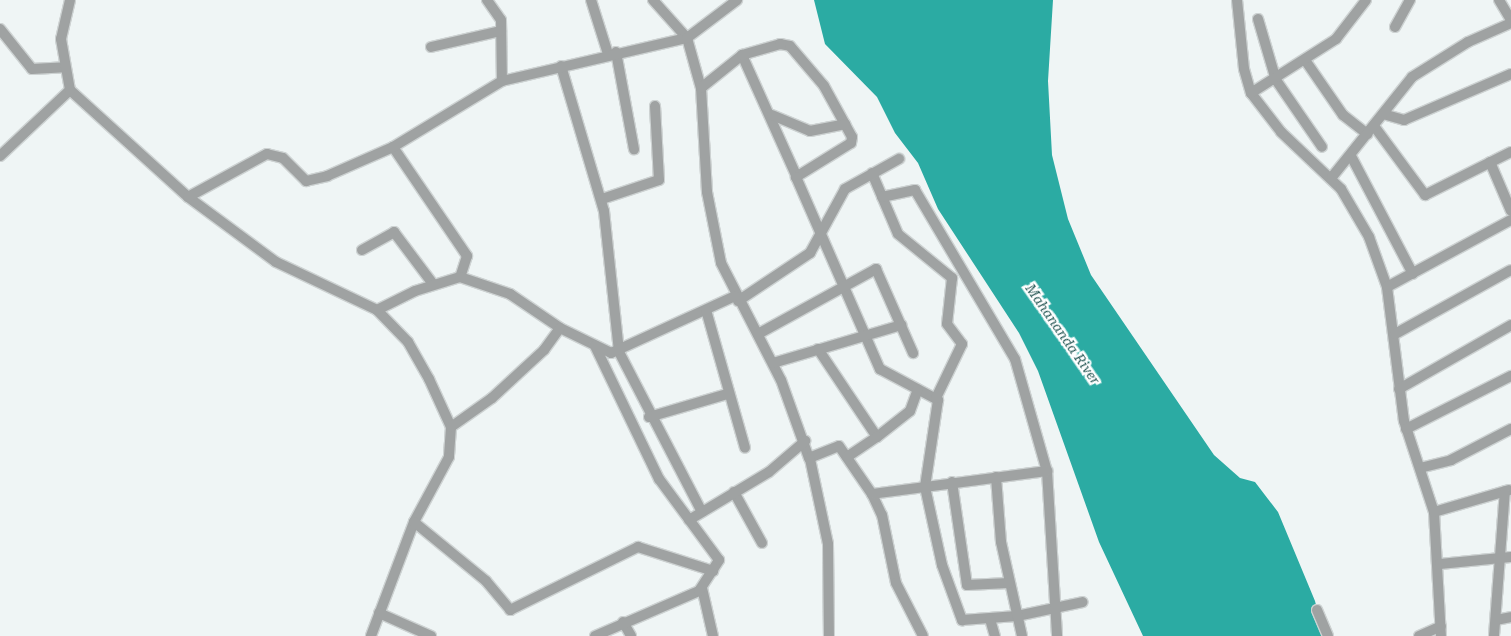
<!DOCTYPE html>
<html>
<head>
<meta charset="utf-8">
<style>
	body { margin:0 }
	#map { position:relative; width:1511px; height:636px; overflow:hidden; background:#eff5f5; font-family:"Roboto Serif",serif }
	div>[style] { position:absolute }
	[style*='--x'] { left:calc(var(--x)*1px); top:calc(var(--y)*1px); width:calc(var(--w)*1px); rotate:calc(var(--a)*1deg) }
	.water>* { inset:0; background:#2baba3 }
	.roads { filter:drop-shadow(1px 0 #cdd2d2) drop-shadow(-1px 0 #cdd2d2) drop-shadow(0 1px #cdd2d2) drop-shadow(0 -1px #cdd2d2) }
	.street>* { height:10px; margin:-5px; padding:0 5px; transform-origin:5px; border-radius:5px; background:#9fa2a2 }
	span { translate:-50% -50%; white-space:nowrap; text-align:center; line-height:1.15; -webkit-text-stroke:5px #fff; paint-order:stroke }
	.water-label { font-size:14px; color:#245653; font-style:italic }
</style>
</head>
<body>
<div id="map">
	<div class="water">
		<div style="clip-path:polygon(814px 0,1053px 0,1048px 81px,1052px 155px,1068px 219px,1091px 275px,1214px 455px,1240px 478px,1255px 482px,1278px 512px,1315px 601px,1324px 636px,1143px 636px,1099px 542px,1038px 371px,1019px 333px,938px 209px,918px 163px,895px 133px,877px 97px,825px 44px)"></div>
	</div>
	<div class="roads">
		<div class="street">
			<div style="--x:487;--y:0;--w:24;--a:55"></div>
			<div style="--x:501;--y:20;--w:61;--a:89.1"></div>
			<div style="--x:591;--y:0;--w:57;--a:72.5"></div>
			<div style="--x:653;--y:0;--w:51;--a:48.2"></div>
			<div style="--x:687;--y:38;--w:52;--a:74.4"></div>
			<div style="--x:701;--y:88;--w:104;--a:86.7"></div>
			<div style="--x:707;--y:192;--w:72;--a:78.8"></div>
			<div style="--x:721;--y:263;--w:131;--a:62.9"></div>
			<div style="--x:781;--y:380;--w:83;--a:70.3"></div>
			<div style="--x:809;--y:458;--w:32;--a:-22"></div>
			<div style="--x:839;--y:446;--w:58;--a:55.5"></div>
			<div style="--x:872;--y:494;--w:23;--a:65"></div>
			<div style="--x:882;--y:515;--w:69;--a:78.4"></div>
			<div style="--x:896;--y:583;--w:59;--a:63"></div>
			<div style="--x:1237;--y:0;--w:69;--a:84.2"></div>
			<div style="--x:1244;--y:69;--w:25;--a:74"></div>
			<div style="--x:1251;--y:93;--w:49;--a:52.4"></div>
			<div style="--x:1281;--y:132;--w:83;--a:43.5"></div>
			<div style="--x:1341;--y:189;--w:56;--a:59.7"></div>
			<div style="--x:1369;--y:237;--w:53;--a:70.2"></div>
			<div style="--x:1387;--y:287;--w:135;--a:82.8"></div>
			<div style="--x:1404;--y:421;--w:96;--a:71.8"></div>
			<div style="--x:1434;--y:512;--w:124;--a:86.8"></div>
			<div style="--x:1499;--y:0;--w:23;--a:59"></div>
			<div style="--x:1258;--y:19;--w:64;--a:73.6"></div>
			<div style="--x:1276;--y:80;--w:81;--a:55.5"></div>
			<div style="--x:1395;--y:27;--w:31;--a:-61"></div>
			<div style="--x:0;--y:29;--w:51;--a:51.3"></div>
			<div style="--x:32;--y:69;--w:33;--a:-3"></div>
			<div style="--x:431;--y:47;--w:72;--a:-12.9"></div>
			<div style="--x:616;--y:52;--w:99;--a:79.5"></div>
			<div style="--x:742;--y:55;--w:132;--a:65.8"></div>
			<div style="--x:1305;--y:60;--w:67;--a:55.4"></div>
			<div style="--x:1343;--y:115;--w:31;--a:38"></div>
			<div style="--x:561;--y:66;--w:151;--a:73.5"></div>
			<div style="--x:604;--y:211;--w:142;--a:83.9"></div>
			<div style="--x:619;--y:352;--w:180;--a:62.6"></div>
			<div style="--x:701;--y:88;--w:53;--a:-38.8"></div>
			<div style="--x:742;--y:55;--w:40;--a:-16"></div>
			<div style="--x:780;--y:44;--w:10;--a:11"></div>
			<div style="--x:790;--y:46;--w:52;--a:49.6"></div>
			<div style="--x:824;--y:86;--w:58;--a:61.2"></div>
			<div style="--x:852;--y:137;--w:6;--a:99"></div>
			<div style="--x:851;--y:143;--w:65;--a:148.3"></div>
			<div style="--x:796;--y:177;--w:210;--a:66.4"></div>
			<div style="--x:880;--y:369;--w:66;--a:28.1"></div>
			<div style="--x:938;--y:400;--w:88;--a:98.5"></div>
			<div style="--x:925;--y:487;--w:80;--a:77.7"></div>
			<div style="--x:942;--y:565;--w:59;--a:70"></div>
			<div style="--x:962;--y:620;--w:55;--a:-4.2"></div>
			<div style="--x:1017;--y:616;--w:67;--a:-12"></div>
			<div style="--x:70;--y:90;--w:159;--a:42.2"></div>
			<div style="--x:188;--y:197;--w:109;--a:36.5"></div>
			<div style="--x:276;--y:262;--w:112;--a:25.4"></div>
			<div style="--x:377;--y:310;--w:45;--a:45.9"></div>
			<div style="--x:408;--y:342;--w:43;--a:60.4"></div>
			<div style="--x:429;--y:379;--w:53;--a:65.4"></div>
			<div style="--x:451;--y:427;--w:30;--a:94"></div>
			<div style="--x:449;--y:457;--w:74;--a:118.3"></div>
			<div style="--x:414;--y:522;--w:122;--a:110.7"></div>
			<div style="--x:1251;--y:93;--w:101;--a:-32.4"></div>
			<div style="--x:1336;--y:39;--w:49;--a:-52.4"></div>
			<div style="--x:1383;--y:114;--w:22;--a:16"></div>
			<div style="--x:1404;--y:120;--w:116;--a:-23.3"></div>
			<div style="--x:772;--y:115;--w:41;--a:22.8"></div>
			<div style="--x:810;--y:131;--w:36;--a:-11"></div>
			<div style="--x:1374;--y:126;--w:86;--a:53.5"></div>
			<div style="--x:1425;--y:195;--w:96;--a:-26.6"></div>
			<div style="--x:393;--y:147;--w:132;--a:55.8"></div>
			<div style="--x:467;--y:256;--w:22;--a:108"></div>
			<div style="--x:0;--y:156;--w:96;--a:-43.3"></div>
			<div style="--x:70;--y:90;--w:52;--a:-100"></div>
			<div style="--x:61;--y:39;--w:40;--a:-77"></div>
			<div style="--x:1351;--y:156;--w:133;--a:62.3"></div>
			<div style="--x:1490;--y:162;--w:53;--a:66.8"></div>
			<div style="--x:872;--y:173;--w:66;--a:66.9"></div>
			<div style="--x:898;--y:234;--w:70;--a:39.2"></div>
			<div style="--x:952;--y:278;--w:46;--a:96.2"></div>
			<div style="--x:947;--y:324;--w:25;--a:53"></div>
			<div style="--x:962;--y:344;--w:60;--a:115.7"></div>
			<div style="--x:1332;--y:177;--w:128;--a:-51.3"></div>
			<div style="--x:1412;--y:77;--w:66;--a:-32"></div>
			<div style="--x:1468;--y:42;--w:47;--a:-23.8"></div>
			<div style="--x:188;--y:197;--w:90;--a:-28.6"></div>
			<div style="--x:267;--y:154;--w:16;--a:14"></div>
			<div style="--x:283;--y:158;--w:33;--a:45"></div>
			<div style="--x:306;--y:181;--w:22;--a:-13"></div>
			<div style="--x:327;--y:176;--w:72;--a:-23.7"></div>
			<div style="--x:393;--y:147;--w:127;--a:-31.2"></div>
			<div style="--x:502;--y:81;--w:190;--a:-13.1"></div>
			<div style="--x:687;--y:38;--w:63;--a:-37.2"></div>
			<div style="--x:882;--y:197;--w:34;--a:-12"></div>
			<div style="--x:915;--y:190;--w:196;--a:59.4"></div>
			<div style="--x:1015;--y:359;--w:116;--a:74.1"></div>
			<div style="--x:1047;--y:471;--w:165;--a:86.5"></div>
			<div style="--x:602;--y:199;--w:60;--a:-18.4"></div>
			<div style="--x:659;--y:180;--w:74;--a:-93.1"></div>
			<div style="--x:362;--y:250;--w:37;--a:-29"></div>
			<div style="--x:394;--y:232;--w:65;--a:53.1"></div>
			<div style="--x:1387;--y:287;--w:141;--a:-28.4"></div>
			<div style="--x:738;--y:301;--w:87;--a:-33.7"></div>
			<div style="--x:810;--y:253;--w:73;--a:-61.3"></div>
			<div style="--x:845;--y:189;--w:62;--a:-29.1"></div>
			<div style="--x:377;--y:310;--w:42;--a:-26.6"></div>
			<div style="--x:415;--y:291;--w:47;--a:-17.3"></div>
			<div style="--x:460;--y:277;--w:53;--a:18.8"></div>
			<div style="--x:510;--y:294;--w:60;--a:34.2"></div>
			<div style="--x:560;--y:328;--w:57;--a:26.1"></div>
			<div style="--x:611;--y:353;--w:136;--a:-24.7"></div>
			<div style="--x:706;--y:310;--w:143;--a:74.2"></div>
			<div style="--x:758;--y:334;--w:135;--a:-28.8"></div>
			<div style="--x:876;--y:269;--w:92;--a:66.2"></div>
			<div style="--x:1395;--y:334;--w:132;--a:-28.9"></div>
			<div style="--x:818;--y:349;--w:106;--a:56.2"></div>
			<div style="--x:877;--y:437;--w:42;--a:-38.2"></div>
			<div style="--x:910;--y:411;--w:23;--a:-70"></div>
			<div style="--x:773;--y:363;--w:134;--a:-16.5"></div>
			<div style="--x:1399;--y:389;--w:129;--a:-29.7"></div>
			<div style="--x:649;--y:417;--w:81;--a:-16.4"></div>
			<div style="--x:451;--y:427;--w:50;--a:-35.3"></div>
			<div style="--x:492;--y:398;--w:71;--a:-42.7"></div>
			<div style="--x:544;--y:350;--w:27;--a:-54"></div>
			<div style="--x:1406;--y:429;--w:118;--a:-26.8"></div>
			<div style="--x:847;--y:457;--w:36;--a:-34"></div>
			<div style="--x:810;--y:459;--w:87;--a:78"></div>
			<div style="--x:828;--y:544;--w:92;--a:89.4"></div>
			<div style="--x:1420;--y:468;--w:32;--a:-14"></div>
			<div style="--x:1451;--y:460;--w:68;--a:-27.3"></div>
			<div style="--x:996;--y:477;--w:65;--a:85.6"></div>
			<div style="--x:1001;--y:542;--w:96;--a:77.4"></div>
			<div style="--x:952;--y:482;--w:104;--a:81.7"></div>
			<div style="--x:967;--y:585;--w:42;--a:-2.7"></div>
			<div style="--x:734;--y:492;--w:58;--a:61.2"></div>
			<div style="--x:872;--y:494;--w:177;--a:-7.5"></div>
			<div style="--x:1434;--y:512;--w:78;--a:-16.3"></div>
			<div style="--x:689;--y:520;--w:93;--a:-31"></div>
			<div style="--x:769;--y:472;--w:48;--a:-40.7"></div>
			<div style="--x:414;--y:522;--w:93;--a:39.3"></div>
			<div style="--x:486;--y:581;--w:38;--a:50"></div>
			<div style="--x:510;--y:610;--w:143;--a:-26.2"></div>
			<div style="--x:638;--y:547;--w:79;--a:17.7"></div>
			<div style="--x:1440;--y:564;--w:71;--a:-5.6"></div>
			<div style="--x:702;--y:588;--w:49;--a:77.1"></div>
			<div style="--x:1317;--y:610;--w:28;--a:67"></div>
			<div style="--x:379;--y:613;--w:57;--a:23.9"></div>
			<div style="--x:990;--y:619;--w:18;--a:74"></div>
			<div style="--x:1496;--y:620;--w:15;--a:-11"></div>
			<div style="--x:623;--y:622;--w:16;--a:60"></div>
			<div style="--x:595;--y:636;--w:113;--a:-23.4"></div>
			<div style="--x:699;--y:591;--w:37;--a:-57"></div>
			<div style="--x:719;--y:560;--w:101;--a:-126.5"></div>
			<div style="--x:659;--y:479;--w:148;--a:-115.7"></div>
			<div style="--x:1419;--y:636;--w:24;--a:-24"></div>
			<div style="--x:1494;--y:636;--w:145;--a:-85.7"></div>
		</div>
	</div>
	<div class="water-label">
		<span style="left:1063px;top:334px;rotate:55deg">Mahananda River</span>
	</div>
</div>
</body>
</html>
